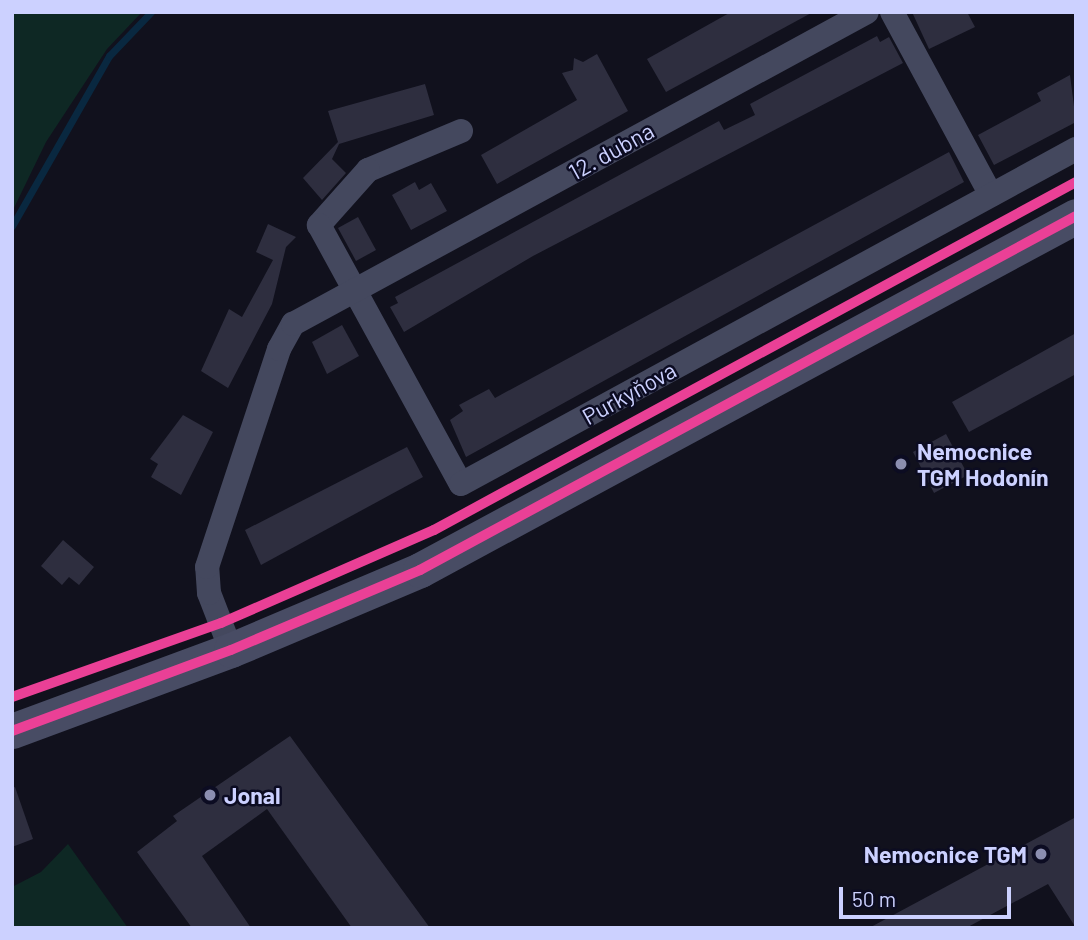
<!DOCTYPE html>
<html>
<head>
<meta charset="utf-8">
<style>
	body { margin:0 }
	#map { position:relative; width:1088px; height:940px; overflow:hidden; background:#11111d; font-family:Barlow,sans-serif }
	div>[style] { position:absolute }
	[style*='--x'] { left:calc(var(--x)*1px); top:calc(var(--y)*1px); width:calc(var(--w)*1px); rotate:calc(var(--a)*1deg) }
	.green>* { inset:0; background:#0e2824 }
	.stream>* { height:7px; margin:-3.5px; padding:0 3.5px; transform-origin:3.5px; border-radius:3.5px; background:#092840 }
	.building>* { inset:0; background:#2e2e3f }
	.street>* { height:24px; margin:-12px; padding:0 12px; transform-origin:12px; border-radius:12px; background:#44485e }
	.secondary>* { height:35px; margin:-17.5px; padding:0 17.5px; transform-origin:17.5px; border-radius:17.5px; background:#484c64 }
	.cycleway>* { height:10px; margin:-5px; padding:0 5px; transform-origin:5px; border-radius:5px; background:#ea4096 }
	.dots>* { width:19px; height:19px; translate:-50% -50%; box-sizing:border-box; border:4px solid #0c0c22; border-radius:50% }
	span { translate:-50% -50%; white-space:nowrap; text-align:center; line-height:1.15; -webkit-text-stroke:5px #0c0c22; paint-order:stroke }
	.street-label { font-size:23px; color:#ccd1ff }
	.poi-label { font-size:23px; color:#ccd1ff; font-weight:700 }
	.left { translate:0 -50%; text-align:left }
	.right { translate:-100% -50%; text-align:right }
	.frame { position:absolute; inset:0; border:14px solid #ccd1ff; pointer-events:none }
	.scale { position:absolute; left:839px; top:887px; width:172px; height:32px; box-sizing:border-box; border:4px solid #ccd1ff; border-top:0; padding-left:9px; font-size:21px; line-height:24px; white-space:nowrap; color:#ccd1ff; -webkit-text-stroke:5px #0c0c22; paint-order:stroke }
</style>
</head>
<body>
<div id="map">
	<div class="green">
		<div style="clip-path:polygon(12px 12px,142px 12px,107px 49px,46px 142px,12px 212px)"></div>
		<div style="clip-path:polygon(68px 844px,128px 928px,12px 928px,12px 887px,41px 872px)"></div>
	</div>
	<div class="stream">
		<div style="--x:12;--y:226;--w:196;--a:-60.3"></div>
		<div style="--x:109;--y:56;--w:61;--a:-46.3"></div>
	</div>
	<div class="building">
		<div style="clip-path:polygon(731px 12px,813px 12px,666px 92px,647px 59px)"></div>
		<div style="clip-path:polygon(912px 12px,967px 12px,975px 27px,929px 49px)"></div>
		<div style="clip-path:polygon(877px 36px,880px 42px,889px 37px,903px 63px,533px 256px,404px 332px,390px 307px,398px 303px,395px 297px,719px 121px,724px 130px,755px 115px,750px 104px)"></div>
		<div style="clip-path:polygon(597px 54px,628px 111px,497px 184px,481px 155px,577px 100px,562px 73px,573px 70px,574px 58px,583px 62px)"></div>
		<div style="clip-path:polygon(1070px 75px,1076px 122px,994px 165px,978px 135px,1041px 101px,1037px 93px)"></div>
		<div style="clip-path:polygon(425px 84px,434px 115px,339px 144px,332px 159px,346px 173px,322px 200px,303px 178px,338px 142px,328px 111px)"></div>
		<div style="clip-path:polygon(949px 152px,964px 182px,466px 457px,450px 420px,463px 411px,459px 405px,489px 389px,495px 398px)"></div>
		<div style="clip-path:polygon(415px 182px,419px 190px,431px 183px,447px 211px,411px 230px,392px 195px)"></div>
		<div style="clip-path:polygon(358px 217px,376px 250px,356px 261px,338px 228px)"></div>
		<div style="clip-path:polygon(268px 224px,296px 237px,286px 247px,272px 304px,228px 388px,201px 371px,229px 309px,242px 317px,273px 260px,256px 252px)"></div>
		<div style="clip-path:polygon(342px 325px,359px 356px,327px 374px,312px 342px)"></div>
		<div style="clip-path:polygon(1076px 333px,1076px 374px,969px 432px,952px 402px)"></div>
		<div style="clip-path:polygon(183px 415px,213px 432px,181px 495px,151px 477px,158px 464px,150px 459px)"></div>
		<div style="clip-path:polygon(946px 434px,968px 475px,934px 493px,913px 452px)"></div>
		<div style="clip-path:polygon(407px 447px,423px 477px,261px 565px,245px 530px)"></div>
		<div style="clip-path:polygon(63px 540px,94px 567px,79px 585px,69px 577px,62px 585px,41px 566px)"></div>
		<div style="clip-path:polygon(290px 736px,370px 846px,430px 928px,352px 928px,267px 809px,202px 856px,251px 928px,192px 928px,137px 852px,177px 821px,173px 816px)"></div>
		<div style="clip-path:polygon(15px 787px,33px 839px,12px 847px,12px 788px)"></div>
		<div style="clip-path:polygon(1076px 817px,1076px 928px,1048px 884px,966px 928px,869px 928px)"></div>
	</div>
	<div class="street">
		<div style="--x:892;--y:12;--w:208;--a:61.6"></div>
		<div style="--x:461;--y:131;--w:101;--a:157.2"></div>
		<div style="--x:368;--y:170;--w:74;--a:131.7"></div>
		<div style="--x:319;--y:225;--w:295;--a:61.3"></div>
		<div style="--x:461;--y:484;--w:700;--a:-28.58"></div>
		<div style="--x:231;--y:650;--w:61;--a:-111.1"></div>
		<div style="--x:209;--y:593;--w:26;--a:-94"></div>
		<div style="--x:207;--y:567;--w:230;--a:-71.7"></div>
		<div style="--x:279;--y:349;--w:29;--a:-61"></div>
		<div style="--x:293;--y:324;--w:653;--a:-28.53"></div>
	</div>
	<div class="secondary">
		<div style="--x:12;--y:731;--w:233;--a:-20.3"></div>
		<div style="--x:231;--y:650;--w:205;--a:-22.9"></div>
		<div style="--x:420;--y:570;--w:745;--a:-28.35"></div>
	</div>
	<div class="cycleway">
		<div style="--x:12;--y:697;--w:222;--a:-19.5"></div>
		<div style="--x:221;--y:623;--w:232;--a:-23.6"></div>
		<div style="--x:434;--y:530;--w:730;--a:-28.46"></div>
		<div style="--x:12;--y:731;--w:233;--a:-20.3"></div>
		<div style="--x:231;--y:650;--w:205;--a:-22.9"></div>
		<div style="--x:420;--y:570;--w:745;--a:-28.35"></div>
	</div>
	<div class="dots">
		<div style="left:901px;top:464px;background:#8b8eb0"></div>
		<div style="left:210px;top:795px;background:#8b8eb0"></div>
		<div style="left:1041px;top:854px;background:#8b8eb0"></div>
	</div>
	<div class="street-label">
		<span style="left:611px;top:151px;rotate:-29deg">12. dubna</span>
		<span style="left:629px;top:393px;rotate:-29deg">Purkyňova</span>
	</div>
	<div class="poi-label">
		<span class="left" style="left:917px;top:464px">Nemocnice<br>TGM Hodonín</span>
		<span class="left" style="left:224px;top:795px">Jonal</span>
		<span class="right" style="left:1027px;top:854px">Nemocnice TGM</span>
	</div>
	<div class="frame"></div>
	<div class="scale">50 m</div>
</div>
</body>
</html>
